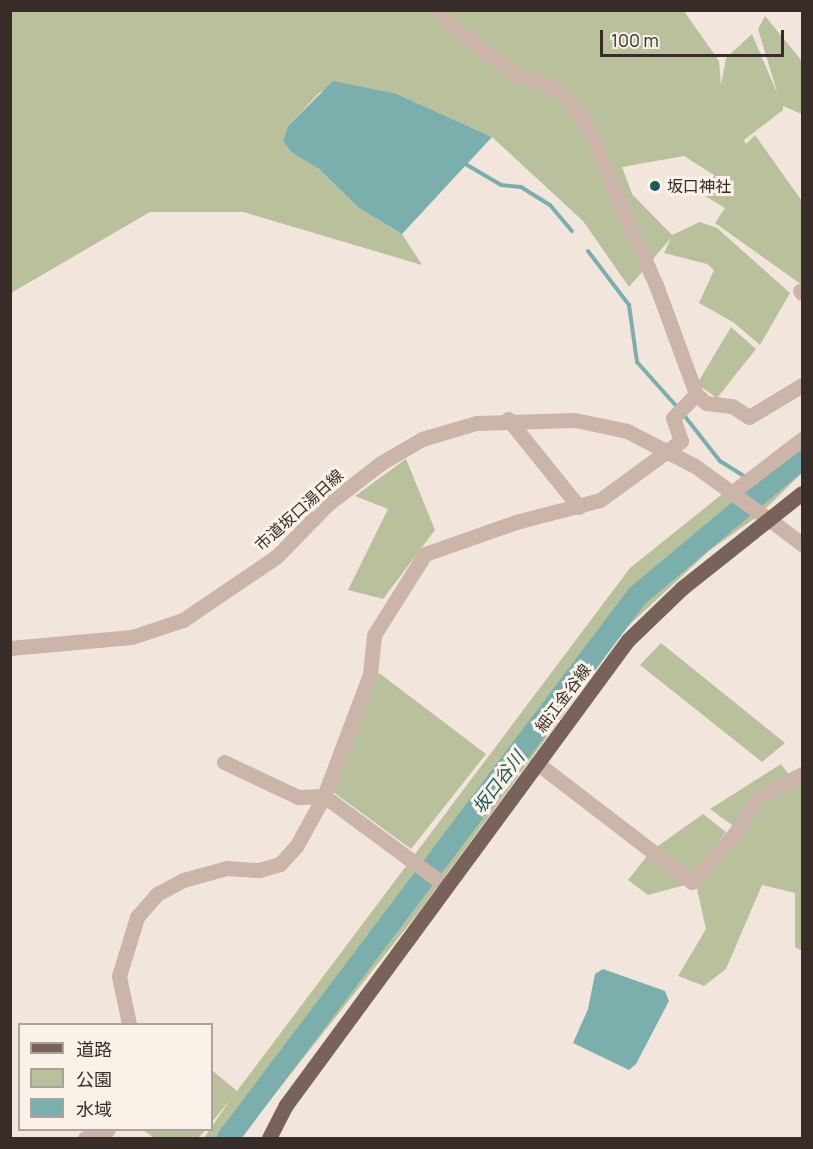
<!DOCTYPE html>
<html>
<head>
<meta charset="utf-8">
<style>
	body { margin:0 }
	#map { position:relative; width:813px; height:1149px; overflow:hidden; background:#f2e6dc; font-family:Manrope,"Noto Sans JP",sans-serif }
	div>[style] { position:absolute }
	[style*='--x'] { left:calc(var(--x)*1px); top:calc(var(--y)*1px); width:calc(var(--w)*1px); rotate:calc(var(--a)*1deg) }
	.green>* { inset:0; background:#b8c19c }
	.water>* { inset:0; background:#7bafad }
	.stream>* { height:4px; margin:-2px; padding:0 2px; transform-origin:2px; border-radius:2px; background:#7bafad }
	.river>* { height:22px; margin:-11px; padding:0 11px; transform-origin:11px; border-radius:11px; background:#7bafad }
	.minor>* { height:15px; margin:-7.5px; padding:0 7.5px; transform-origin:7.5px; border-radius:7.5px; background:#cab5a8 }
	.tertiary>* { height:15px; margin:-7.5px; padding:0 7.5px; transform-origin:7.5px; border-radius:7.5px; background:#cab5a8 }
	.primary>* { height:15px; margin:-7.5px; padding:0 7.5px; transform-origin:7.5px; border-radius:7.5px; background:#79625a }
	.dots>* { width:16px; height:16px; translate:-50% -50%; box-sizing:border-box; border:3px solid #faf1e9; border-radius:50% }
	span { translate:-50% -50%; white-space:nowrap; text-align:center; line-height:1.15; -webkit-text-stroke:6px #faf1e9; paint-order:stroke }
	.poi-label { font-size:16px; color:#372c28 }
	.left { translate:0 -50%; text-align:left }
	.street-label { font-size:16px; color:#372c28 }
	.water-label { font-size:18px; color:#1e5958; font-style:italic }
	.frame { position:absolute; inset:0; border:12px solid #372c28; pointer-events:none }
	.legend { position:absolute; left:18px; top:1023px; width:195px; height:108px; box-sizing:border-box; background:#faf1e9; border:2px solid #aca29c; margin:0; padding:8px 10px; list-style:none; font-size:18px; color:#372c28 }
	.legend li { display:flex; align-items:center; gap:12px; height:30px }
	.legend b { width:30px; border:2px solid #aca29c }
	.scale { position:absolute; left:600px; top:30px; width:184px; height:27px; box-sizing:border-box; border:3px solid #372c28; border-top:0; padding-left:8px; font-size:18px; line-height:21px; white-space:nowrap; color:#372c28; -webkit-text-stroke:4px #faf1e9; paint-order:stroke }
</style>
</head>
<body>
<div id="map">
	<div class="green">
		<div style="clip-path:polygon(11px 11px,684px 11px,719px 61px,721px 85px,726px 58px,752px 34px,778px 95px,758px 29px,765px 16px,802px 61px,802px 114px,783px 106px,783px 110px,744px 140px,746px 144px,755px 135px,802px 201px,802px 285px,715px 223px,725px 208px,705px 196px,714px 175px,684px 156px,622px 167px,632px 194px,672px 235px,700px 222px,717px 228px,790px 293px,760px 345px,733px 322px,699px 303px,714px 270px,707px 264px,664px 253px,671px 238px,629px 287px,583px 221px,492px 137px,397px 94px,320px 92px,288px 126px,283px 141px,292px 153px,319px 169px,359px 208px,402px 234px,422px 265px,243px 212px,150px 212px,11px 293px)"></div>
		<div style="clip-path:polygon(731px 327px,756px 349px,717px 398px,697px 384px)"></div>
		<div style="clip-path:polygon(802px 437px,802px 473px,758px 516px,710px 550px,627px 627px,422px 908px,240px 1138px,204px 1138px,230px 1100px,212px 1122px,213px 1071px,237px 1091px,630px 568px,731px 487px)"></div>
		<div style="clip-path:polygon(406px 459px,435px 530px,383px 599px,348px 590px,388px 509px,355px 496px)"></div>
		<div style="clip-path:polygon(661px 643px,785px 743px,762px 762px,640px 665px)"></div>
		<div style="clip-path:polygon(379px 673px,486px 754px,411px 849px,333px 792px)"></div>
		<div style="clip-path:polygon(781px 764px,790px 776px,736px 828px,710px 809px)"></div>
		<div style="clip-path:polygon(802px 780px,802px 951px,795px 947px,795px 893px,762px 885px,726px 969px,704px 986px,678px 976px,706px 929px,697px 889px,760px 802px)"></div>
		<div style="clip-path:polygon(703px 814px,726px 832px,685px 885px,648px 895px,628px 880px,651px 851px)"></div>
		<div style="clip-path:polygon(143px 1130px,206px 1130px,198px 1138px,154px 1138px)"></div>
	</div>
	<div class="water">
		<div style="clip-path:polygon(333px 81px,397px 94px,492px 137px,402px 234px,359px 208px,319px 169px,292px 153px,283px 141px,288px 126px)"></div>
		<div style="clip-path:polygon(603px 969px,665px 991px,669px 1001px,636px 1064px,629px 1070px,573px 1043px,588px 1009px,595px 974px)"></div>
	</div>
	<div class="stream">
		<div style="--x:462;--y:162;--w:45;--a:30.5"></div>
		<div style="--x:501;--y:185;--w:20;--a:6"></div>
		<div style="--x:521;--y:187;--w:34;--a:32"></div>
		<div style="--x:550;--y:205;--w:34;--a:50"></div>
		<div style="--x:588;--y:251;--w:68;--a:52.8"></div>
		<div style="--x:629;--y:305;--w:58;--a:82"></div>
		<div style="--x:637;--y:362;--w:62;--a:48.3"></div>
		<div style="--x:683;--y:414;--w:60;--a:51.8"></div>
		<div style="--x:720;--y:461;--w:32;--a:32"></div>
		<div style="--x:753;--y:482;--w:14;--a:30"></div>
	</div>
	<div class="river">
		<div style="--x:228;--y:1138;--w:679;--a:-52.96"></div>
		<div style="--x:637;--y:596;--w:215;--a:-39.9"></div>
	</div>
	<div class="minor">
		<div style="--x:439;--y:10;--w:14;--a:56"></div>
		<div style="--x:447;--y:22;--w:86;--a:37.4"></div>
		<div style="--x:515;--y:74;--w:46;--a:20.4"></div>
		<div style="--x:558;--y:90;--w:39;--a:48"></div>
		<div style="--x:584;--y:119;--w:181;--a:66.6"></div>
		<div style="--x:656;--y:285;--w:116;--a:69.8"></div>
		<div style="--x:696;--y:394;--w:13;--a:42"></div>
		<div style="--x:706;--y:403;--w:26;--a:7"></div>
		<div style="--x:732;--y:406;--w:20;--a:33"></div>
		<div style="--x:749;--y:417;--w:62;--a:-31.1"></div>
		<div style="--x:800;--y:291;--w:3;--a:45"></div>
		<div style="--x:508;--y:419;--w:113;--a:51.1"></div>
		<div style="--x:733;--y:492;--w:87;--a:-37.5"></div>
		<div style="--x:770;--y:520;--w:40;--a:37"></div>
		<div style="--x:224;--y:762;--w:82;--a:25.3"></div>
		<div style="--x:298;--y:797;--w:26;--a:-2"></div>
		<div style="--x:324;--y:796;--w:152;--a:36.4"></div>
		<div style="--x:537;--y:763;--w:195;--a:37.5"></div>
		<div style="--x:692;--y:882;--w:67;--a:-48.7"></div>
		<div style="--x:736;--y:832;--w:41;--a:-57.8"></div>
		<div style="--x:758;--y:797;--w:50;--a:-27.6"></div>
		<div style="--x:129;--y:1024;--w:49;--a:-101.8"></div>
		<div style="--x:119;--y:976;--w:62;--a:-73"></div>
		<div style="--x:137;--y:917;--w:30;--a:-49"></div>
		<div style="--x:157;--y:894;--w:30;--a:-28"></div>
		<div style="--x:183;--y:880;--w:46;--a:-15.3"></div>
		<div style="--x:227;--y:868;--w:32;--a:4"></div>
		<div style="--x:259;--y:870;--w:22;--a:-16"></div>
		<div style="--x:280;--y:864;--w:25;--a:-48"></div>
		<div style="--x:297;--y:845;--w:56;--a:-61.1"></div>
		<div style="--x:324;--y:796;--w:130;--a:-69.3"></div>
		<div style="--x:370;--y:674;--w:39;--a:-84"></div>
		<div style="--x:374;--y:635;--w:96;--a:-57.8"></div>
		<div style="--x:425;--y:554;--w:96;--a:-19.4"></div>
		<div style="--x:516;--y:522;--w:87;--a:-14.7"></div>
		<div style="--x:600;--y:500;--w:100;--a:-36.1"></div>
		<div style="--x:681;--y:441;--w:24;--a:-109"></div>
		<div style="--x:673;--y:418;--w:33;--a:-46"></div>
		<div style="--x:85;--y:1138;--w:24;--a:-19"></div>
	</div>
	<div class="tertiary">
		<div style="--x:10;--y:648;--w:122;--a:-5.2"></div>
		<div style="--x:132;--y:637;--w:54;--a:-18.4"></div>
		<div style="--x:183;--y:620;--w:114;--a:-34.2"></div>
		<div style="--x:277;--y:556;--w:73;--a:-45.6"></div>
		<div style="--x:328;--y:504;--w:67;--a:-37.7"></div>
		<div style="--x:381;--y:463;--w:48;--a:-30.3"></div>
		<div style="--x:422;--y:439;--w:56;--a:-16.5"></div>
		<div style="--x:476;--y:423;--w:99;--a:-1.7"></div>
		<div style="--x:575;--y:420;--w:53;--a:11.9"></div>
		<div style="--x:627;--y:431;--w:76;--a:27.2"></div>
		<div style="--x:695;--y:466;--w:92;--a:35.8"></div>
	</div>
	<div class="primary">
		<div style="--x:269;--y:1138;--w:37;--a:-63"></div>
		<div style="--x:286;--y:1105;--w:577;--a:-53.67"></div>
		<div style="--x:628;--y:640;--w:75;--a:-43.9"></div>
		<div style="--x:682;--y:588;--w:153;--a:-38.4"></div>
	</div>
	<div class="dots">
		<div style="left:655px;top:186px;background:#1e5958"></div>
	</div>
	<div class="poi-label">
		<span class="left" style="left:667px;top:186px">坂口神社</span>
	</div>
	<div class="street-label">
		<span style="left:299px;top:510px;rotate:-42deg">市道坂口湯日線</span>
		<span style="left:563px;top:698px;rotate:-53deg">細江金谷線</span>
	</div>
	<div class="water-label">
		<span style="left:498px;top:782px;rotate:-53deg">坂口谷川</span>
	</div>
	<div class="frame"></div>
	<ul class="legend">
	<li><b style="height:8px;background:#79625a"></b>道路</li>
	<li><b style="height:16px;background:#b8c19c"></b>公園</li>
	<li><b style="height:16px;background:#7bafad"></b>水域</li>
	</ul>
	<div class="scale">100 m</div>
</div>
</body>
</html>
